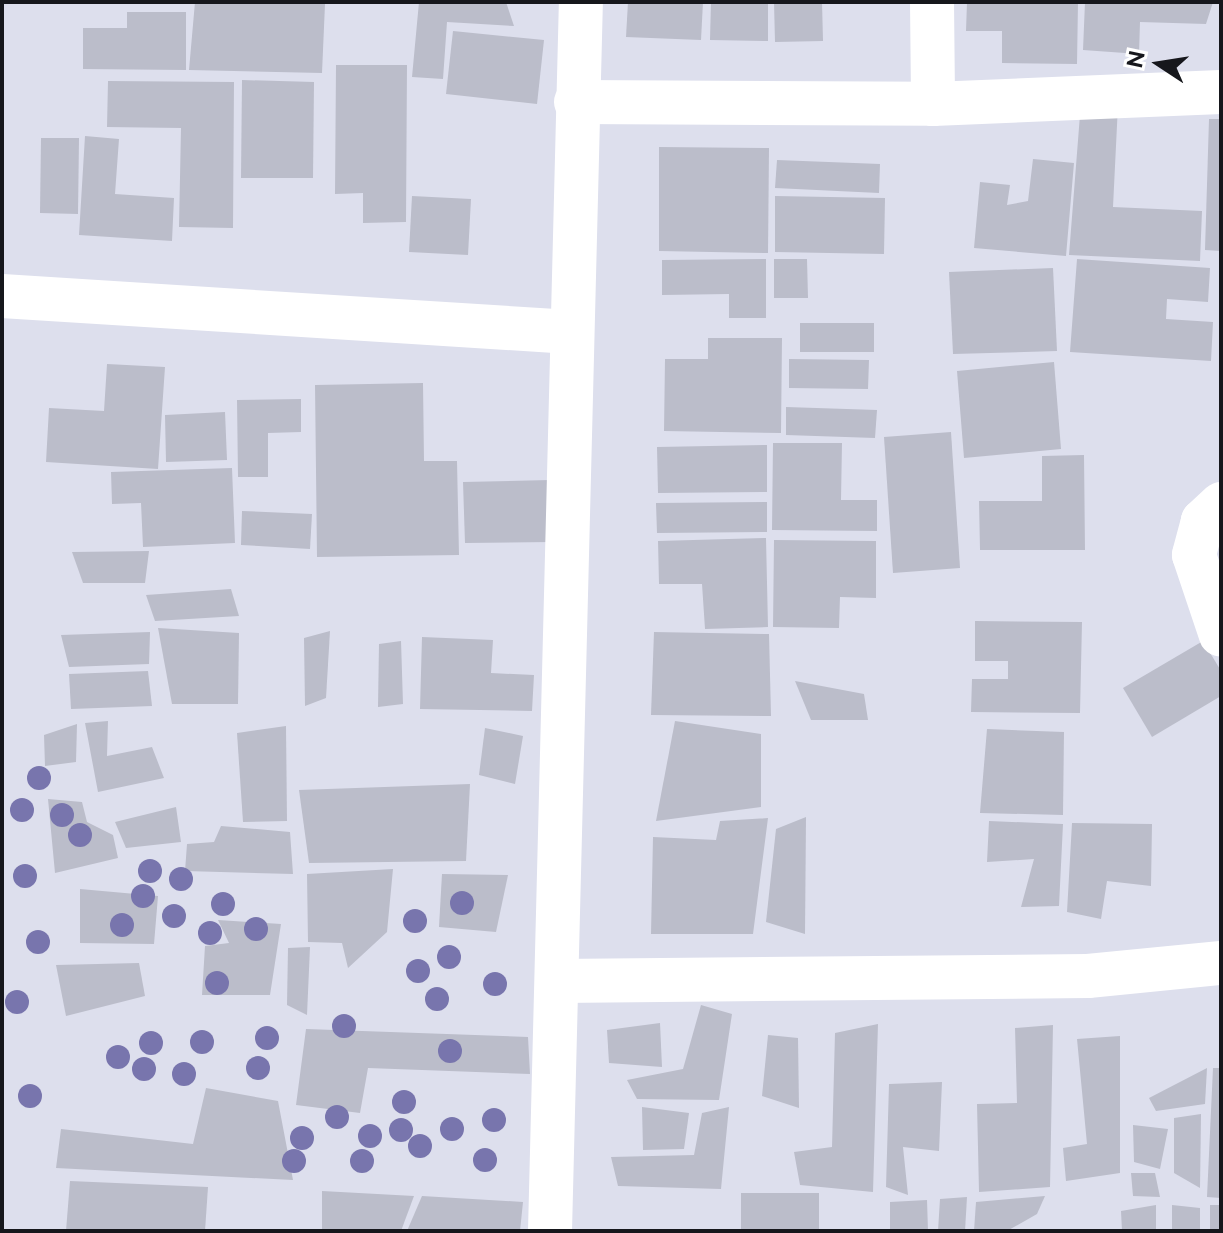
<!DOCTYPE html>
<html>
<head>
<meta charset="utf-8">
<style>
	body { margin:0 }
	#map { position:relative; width:1223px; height:1233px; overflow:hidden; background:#dddfed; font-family:Raleway,sans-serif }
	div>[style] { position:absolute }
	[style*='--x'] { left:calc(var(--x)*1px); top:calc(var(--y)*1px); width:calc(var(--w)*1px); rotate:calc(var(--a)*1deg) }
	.building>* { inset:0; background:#bbbdca }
	.minor>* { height:44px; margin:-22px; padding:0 22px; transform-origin:22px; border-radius:22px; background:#fff }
	.trees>* { width:24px; height:24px; margin:-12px; border-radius:50%; background:#7875ad }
	span { translate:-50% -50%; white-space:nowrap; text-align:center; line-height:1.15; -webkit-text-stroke:7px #fff; paint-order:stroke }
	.frame { position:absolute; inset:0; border:4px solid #16171c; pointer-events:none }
	.north { position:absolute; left:1119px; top:24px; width:80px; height:80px; -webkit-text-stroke:6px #fff; paint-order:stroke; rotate:282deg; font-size:22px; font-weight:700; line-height:32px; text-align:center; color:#16171c }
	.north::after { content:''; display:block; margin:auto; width:28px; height:36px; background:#16171c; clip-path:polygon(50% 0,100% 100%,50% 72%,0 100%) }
</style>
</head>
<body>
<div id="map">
	<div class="building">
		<div style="clip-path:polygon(195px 2px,325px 4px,322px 73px,189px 70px)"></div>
		<div style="clip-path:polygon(419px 2px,506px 2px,514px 26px,447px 22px,443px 79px,412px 77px)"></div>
		<div style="clip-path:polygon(628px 2px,703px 2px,701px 40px,626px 37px)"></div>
		<div style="clip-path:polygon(711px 2px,768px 2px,768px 41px,710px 40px)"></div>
		<div style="clip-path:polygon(774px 2px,822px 2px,823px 41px,775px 42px)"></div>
		<div style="clip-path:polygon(967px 2px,1078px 2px,1077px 64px,1002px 63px,1002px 31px,966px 31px)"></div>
		<div style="clip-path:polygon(1085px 2px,1213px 2px,1206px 24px,1140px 22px,1139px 54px,1083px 50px)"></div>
		<div style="clip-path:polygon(127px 12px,186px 12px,186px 70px,83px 69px,83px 28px,127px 28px)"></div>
		<div style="clip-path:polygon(453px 31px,544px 40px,537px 104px,446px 94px)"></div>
		<div style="clip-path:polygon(336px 65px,407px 65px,406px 222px,363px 223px,363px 193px,335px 194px)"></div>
		<div style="clip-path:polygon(242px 80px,314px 82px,313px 178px,241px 178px)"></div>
		<div style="clip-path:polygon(108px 81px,234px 82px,233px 228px,179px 227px,181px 128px,107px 127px)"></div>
		<div style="clip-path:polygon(1081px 102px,1118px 105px,1113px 207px,1202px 211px,1200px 261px,1069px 255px)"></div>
		<div style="clip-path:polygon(1209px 119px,1221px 119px,1221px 251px,1205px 250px)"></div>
		<div style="clip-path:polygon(85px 136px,119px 139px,115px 194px,174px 198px,172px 241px,79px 235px)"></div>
		<div style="clip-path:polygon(41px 138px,79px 138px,78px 214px,40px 213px)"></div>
		<div style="clip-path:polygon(659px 147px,769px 148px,768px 253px,659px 251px)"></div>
		<div style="clip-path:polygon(1033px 159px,1074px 163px,1066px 256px,974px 248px,980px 182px,1010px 185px,1007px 205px,1028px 201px)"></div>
		<div style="clip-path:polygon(777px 160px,880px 164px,879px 193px,775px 188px)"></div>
		<div style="clip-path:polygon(412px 196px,471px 199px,468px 255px,409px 252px)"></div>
		<div style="clip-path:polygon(775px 196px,885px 198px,884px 254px,775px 252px)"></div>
		<div style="clip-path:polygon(766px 259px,766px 318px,729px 318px,729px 294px,662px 295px,662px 260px)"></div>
		<div style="clip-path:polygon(774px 259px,807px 259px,808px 298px,774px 298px)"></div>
		<div style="clip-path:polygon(1077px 259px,1210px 268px,1208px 302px,1167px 299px,1166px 319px,1213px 322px,1211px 361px,1070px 352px)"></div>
		<div style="clip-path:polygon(1053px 268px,1057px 351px,953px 354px,949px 272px)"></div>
		<div style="clip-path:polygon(800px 323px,874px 323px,874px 352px,800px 352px)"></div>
		<div style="clip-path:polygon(708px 338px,782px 338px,781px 433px,664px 431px,665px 359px,708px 359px)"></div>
		<div style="clip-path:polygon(789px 359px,869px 360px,868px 389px,789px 388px)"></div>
		<div style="clip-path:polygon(1054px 362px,1061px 449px,964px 458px,957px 371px)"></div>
		<div style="clip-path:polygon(107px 364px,165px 367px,158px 469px,46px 462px,49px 408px,104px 411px)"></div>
		<div style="clip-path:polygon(423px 383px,424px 461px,457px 461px,459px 555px,317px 557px,315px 385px)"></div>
		<div style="clip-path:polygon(301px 399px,301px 432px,268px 433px,268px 477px,238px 477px,237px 400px)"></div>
		<div style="clip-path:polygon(786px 407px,877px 410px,875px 438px,786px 435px)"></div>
		<div style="clip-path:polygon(225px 412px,227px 460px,166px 462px,165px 415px)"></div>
		<div style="clip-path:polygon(951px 432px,960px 568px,893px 573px,884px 437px)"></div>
		<div style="clip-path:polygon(773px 443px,842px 443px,841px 500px,877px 500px,877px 531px,772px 530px)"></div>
		<div style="clip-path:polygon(767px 445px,767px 492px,658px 493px,657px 447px)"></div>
		<div style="clip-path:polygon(1084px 455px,1085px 550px,980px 550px,979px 501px,1042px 501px,1042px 456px)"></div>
		<div style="clip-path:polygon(232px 468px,235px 543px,143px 547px,141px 503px,112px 504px,111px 472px)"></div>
		<div style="clip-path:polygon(550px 480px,551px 542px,465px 543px,463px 482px)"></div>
		<div style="clip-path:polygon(767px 502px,767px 532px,657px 533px,656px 503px)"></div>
		<div style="clip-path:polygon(242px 511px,312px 514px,310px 549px,241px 545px)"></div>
		<div style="clip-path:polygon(766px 538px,768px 627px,705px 629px,702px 584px,659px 584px,658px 541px)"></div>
		<div style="clip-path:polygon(774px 540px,876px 541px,876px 598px,840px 597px,839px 628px,773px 627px)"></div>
		<div style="clip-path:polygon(149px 551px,145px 583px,83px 583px,72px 552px)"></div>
		<div style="clip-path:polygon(231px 589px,239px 616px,155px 621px,146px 595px)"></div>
		<div style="clip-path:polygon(975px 621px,1082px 622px,1080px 713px,971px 712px,972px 679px,1008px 679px,1008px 661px,975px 661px)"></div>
		<div style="clip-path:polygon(158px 628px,239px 633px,238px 704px,172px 704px)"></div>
		<div style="clip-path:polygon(330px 631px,326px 698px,305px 706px,304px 638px)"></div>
		<div style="clip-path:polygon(150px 632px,149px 664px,69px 667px,61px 635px)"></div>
		<div style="clip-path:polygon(654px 632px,769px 634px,771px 716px,651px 715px)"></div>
		<div style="clip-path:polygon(422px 637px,493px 640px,491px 673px,534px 675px,532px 711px,420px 709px)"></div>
		<div style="clip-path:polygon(401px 641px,403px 704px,378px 707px,379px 644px)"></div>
		<div style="clip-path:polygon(1203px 641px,1221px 671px,1221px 696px,1152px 737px,1123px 688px)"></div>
		<div style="clip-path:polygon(148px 671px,152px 706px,71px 709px,69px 674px)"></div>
		<div style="clip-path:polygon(795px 681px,864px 694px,868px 720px,811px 720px)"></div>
		<div style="clip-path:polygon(108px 721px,107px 756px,152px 747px,164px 778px,98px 792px,85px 723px)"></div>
		<div style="clip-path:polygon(675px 721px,761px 734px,761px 807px,656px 821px)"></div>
		<div style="clip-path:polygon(77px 724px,76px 762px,45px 766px,44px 735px)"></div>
		<div style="clip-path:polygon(286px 726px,287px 821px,243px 822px,237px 733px)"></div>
		<div style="clip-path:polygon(485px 728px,523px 736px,515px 784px,479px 775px)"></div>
		<div style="clip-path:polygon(987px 729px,1064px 732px,1063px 815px,980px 813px)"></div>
		<div style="clip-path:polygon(470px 784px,466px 861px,309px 863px,299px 790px)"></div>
		<div style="clip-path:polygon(48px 799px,82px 802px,87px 822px,113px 835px,118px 858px,55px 873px)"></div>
		<div style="clip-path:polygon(176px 807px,181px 842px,126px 848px,115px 822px)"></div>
		<div style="clip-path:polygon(806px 817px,805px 934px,766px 922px,776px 829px)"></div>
		<div style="clip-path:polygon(768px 818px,753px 934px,651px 934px,653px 837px,716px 840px,720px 821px)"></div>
		<div style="clip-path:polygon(989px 821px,1063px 824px,1059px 906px,1021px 907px,1034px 859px,987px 862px)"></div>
		<div style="clip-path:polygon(1072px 823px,1152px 824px,1151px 886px,1107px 881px,1101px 919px,1067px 912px)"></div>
		<div style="clip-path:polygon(221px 826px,290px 832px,293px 874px,185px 871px,187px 844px,214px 842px)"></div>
		<div style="clip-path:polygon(393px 869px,387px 932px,348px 968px,342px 943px,308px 942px,307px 874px)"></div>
		<div style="clip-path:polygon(442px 874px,508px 875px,496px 932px,439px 927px)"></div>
		<div style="clip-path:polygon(80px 889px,158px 896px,154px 944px,80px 943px)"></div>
		<div style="clip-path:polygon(218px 920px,281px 924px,270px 995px,202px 995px,205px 946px,229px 943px)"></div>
		<div style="clip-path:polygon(310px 947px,307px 1015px,287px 1005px,288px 948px)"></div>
		<div style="clip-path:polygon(139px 963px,145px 996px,66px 1016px,56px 965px)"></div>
		<div style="clip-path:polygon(701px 1005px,732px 1014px,719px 1100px,637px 1099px,627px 1080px,683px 1069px)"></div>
		<div style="clip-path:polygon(660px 1023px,662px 1067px,609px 1063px,607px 1030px)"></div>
		<div style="clip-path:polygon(878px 1024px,873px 1192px,800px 1185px,794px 1152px,832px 1147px,835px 1033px)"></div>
		<div style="clip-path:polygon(1053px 1025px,1050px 1187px,979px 1192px,977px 1104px,1017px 1103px,1015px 1028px)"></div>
		<div style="clip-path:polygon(306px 1029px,528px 1037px,530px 1074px,368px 1068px,360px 1113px,296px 1105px)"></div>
		<div style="clip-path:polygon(768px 1035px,798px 1038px,799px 1108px,762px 1096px)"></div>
		<div style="clip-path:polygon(1120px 1036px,1120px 1173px,1066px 1181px,1063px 1148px,1087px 1144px,1077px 1039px)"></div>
		<div style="clip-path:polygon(1207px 1068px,1205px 1104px,1156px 1111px,1149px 1098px)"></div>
		<div style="clip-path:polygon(1213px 1068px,1221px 1068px,1221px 1198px,1207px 1197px)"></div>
		<div style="clip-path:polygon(942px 1082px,939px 1151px,903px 1147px,908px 1195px,886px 1187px,889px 1084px)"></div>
		<div style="clip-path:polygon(206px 1088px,278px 1101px,293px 1180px,56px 1168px,61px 1129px,193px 1144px)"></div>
		<div style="clip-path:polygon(642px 1107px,689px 1113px,684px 1149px,643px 1150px)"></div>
		<div style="clip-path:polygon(729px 1107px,721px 1189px,618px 1186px,611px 1157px,694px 1155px,702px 1113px)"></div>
		<div style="clip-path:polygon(1201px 1114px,1200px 1188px,1174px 1173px,1174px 1118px)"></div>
		<div style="clip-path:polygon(1133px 1125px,1168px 1129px,1160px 1169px,1134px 1162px)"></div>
		<div style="clip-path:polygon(1131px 1173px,1155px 1173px,1160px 1197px,1133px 1196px)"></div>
		<div style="clip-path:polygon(70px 1181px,208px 1187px,205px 1231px,66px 1231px)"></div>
		<div style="clip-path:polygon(322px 1191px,414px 1196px,401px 1231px,322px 1231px)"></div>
		<div style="clip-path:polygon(741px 1193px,819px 1193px,819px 1231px,741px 1231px)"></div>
		<div style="clip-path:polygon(422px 1196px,523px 1202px,520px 1231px,407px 1231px)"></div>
		<div style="clip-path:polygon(1045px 1196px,1037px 1214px,1007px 1231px,974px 1231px,976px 1202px)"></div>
		<div style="clip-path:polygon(967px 1197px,965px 1231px,938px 1231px,940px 1199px)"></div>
		<div style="clip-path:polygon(927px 1200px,928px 1231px,890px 1231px,890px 1202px)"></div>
		<div style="clip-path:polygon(1156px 1205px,1156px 1231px,1122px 1231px,1121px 1211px)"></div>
		<div style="clip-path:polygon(1172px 1205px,1200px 1208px,1200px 1231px,1172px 1231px)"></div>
		<div style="clip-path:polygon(1210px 1205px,1221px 1205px,1221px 1231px,1210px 1231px)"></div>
	</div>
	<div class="minor">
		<div style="--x:932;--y:2;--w:102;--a:89.4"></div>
		<div style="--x:576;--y:102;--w:357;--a:0.3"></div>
		<div style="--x:933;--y:104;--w:288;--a:-2.4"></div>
		<div style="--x:2;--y:296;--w:570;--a:3.62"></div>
		<div style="--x:1221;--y:504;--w:25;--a:137"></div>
		<div style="--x:1203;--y:521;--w:35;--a:105"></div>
		<div style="--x:1194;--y:555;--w:84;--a:71.4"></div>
		<div style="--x:558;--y:981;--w:530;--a:-0.54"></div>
		<div style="--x:1088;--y:976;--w:134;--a:-5.6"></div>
		<div style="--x:550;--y:1231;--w:1229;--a:-88.56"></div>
	</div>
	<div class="trees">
		<div style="left:39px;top:778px"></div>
		<div style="left:22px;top:810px"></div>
		<div style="left:62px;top:815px"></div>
		<div style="left:80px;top:835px"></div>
		<div style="left:150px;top:871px"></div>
		<div style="left:25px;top:876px"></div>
		<div style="left:181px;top:879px"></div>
		<div style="left:143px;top:896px"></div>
		<div style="left:462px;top:903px"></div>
		<div style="left:223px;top:904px"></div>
		<div style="left:174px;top:916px"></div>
		<div style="left:415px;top:921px"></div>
		<div style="left:122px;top:925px"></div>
		<div style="left:256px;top:929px"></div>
		<div style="left:210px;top:933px"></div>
		<div style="left:38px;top:942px"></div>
		<div style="left:449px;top:957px"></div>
		<div style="left:418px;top:971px"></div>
		<div style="left:217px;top:983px"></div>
		<div style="left:495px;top:984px"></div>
		<div style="left:437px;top:999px"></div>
		<div style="left:17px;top:1002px"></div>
		<div style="left:344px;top:1026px"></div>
		<div style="left:267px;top:1038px"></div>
		<div style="left:202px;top:1042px"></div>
		<div style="left:151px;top:1043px"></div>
		<div style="left:450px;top:1051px"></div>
		<div style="left:118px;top:1057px"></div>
		<div style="left:258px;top:1068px"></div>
		<div style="left:144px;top:1069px"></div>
		<div style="left:184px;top:1074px"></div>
		<div style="left:30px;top:1096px"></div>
		<div style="left:404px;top:1102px"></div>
		<div style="left:337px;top:1117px"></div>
		<div style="left:494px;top:1120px"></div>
		<div style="left:452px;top:1129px"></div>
		<div style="left:401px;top:1130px"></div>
		<div style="left:370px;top:1136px"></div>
		<div style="left:302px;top:1138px"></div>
		<div style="left:420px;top:1146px"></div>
		<div style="left:485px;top:1160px"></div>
		<div style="left:294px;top:1161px"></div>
		<div style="left:362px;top:1161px"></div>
	</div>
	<div class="frame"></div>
	<div class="north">N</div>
</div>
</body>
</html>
